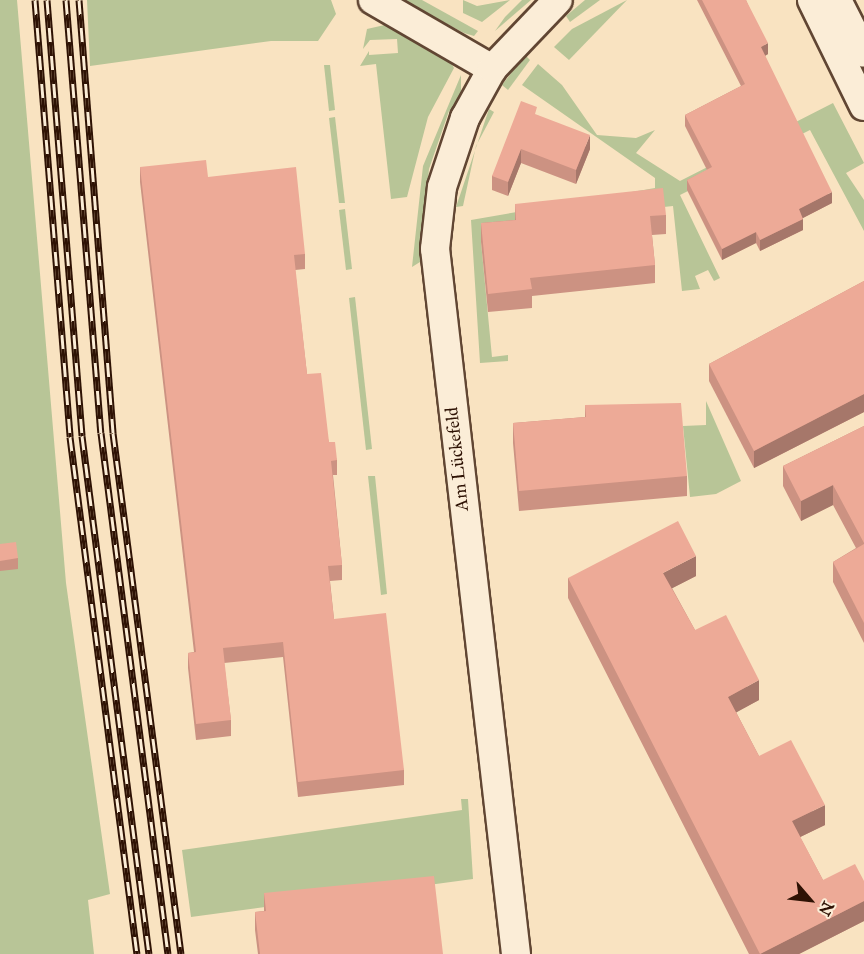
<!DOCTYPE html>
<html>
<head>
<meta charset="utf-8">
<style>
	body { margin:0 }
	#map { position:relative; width:864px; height:954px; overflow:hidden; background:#f9e3c1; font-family:"IM FELL Great Primer",serif }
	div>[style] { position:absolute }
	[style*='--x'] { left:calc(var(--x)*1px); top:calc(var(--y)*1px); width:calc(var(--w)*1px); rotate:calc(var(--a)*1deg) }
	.green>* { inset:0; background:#b8c597 }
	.roads { filter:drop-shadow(2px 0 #614633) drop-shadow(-2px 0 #614633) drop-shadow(0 2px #614633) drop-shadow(0 -2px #614633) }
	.minor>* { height:28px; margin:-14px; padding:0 14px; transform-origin:14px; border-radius:14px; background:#fbedd7 }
	.rail>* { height:7px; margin-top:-3.5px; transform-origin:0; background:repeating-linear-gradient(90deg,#fbedd7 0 14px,#2e1204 0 28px); box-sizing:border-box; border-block:2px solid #2e1204 }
	.wall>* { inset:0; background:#cc9282 }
	.shaded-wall>* { inset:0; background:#a6776a }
	.building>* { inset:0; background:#edaa97 }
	span { translate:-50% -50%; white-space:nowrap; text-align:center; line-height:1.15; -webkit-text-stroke:6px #fbedd7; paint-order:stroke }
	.street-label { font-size:18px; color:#2e1204 }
	.north { position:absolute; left:780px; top:870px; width:60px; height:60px; -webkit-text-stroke:4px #fbedd7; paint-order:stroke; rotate:118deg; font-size:16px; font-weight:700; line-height:24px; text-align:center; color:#2e1204 }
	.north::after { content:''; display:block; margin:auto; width:21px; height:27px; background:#2e1204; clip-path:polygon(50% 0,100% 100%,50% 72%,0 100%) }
</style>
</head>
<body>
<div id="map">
	<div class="green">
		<div style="clip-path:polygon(0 0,17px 0,66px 583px,110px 894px,88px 900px,94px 954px,0 954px)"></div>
		<div style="clip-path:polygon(87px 0,331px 0,336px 14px,318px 41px,271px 41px,90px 66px)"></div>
		<div style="clip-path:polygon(402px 0,422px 0,478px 31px,474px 36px,464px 33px)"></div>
		<div style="clip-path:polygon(463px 0,477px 6px,510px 0,482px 22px,463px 13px)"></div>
		<div style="clip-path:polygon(522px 0,531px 0,495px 31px,505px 17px)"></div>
		<div style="clip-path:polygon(585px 0,600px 0,570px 22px,566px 16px)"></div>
		<div style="clip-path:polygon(627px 0,569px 60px,554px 47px,572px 29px)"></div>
		<div style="clip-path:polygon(389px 24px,448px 58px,454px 68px,428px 117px,407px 197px,391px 199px,376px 64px,360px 66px,369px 51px,369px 55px,398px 53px,397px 39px,370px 40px,363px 49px,367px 29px)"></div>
		<div style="clip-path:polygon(525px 55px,530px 60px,508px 90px,502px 85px)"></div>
		<div style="clip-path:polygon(538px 64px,562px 85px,597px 135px,636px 138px,655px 130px,636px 153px,680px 181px,833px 103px,864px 163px,846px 173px,864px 200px,864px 231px,810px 130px,680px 195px,720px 278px,714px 281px,708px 270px,695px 276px,700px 289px,682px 291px,673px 206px,514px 223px,481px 242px,492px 357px,508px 355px,508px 361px,480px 363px,471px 220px,655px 188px,655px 178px,522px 85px)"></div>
		<div style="clip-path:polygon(324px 65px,330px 65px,335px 110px,329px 111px)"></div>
		<div style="clip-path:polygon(461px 75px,461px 100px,455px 113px,449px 111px,429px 169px,420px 262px,412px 267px,423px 166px)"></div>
		<div style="clip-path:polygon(489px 109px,494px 112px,476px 146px,463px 206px,456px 207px)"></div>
		<div style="clip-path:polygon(335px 117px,345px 203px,339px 203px,329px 118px)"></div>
		<div style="clip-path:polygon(345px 209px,352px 269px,346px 270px,339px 210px)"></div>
		<div style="clip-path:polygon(355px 297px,372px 449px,366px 450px,349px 298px)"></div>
		<div style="clip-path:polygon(706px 401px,741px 481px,716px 494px,690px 497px,683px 426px,706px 425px)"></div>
		<div style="clip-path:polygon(368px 476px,375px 476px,387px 594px,381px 595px)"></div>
		<div style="clip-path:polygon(461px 799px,468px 799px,473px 879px,191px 917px,182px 850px,462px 810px)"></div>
	</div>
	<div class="roads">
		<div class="minor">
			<div style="--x:373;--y:0;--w:138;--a:30.1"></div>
			<div style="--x:812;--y:0;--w:118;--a:63.9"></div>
			<div style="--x:837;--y:0;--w:59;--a:63"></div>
			<div style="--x:516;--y:954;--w:710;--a:-96.55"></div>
			<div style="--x:435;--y:249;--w:62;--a:-83.6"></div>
			<div style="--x:442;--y:187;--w:73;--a:-71.6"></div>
			<div style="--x:465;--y:118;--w:56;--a:-61.1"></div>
			<div style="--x:492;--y:69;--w:95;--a:-46.3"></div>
		</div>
	</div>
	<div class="rail">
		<div style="--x:35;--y:0;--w:438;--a:85.4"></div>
		<div style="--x:70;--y:437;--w:521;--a:82.62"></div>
		<div style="--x:47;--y:0;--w:437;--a:85.4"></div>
		<div style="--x:82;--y:436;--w:522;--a:82.63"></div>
		<div style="--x:66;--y:0;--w:434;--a:85.4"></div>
		<div style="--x:101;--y:433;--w:525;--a:82.67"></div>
		<div style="--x:79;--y:0;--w:434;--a:85.5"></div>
		<div style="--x:113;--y:433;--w:525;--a:82.56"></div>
	</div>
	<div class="wall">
		<div style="clip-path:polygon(697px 0,746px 0,768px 54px,765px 56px,832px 203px,803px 218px,803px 230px,760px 251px,756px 243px,722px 260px,687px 190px,687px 180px,707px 170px,685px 126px,685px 115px,741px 86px)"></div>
		<div style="clip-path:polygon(537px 115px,590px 149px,576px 184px,521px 163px,508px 196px,492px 190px,492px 176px)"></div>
		<div style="clip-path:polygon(140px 167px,305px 254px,305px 269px,295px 270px,307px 374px,329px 442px,337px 460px,337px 475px,333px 475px,342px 565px,342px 580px,330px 581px,334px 619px,404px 770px,404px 785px,298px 797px,283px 657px,224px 663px,231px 720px,231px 736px,196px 740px,188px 668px,188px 653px,194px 652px,140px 182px)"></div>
		<div style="clip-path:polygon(515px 204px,666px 215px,666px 234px,652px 235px,655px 265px,655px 283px,532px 296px,532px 308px,488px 312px,481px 242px,481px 223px,515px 220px)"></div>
		<div style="clip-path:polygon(864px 281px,864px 412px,754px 468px,709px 381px,709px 364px)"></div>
		<div style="clip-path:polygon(585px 405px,687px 476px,687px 496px,519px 511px,513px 443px,513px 423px,585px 417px)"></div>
		<div style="clip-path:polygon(864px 426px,864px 643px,833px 582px,833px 562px,856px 548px,833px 505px,801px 521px,783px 486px,783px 466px)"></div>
		<div style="clip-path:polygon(0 544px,18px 558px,18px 569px,0 571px)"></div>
		<div style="clip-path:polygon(696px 576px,672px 588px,695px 630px,759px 700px,736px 712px,759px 756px,825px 825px,800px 837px,823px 880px,864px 881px,864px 921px,799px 954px,749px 954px,568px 598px,568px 578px)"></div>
		<div style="clip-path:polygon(264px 893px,443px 954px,258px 954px,255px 930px,255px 912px,264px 911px)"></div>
	</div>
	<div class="shaded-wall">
		<div style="clip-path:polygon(768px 43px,768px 54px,761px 58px,761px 47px)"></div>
		<div style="clip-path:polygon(590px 135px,590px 149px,576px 184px,576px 170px)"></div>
		<div style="clip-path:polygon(521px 149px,521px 163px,508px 196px,508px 182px)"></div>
		<div style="clip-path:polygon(832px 192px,832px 203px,799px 220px,799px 209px)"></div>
		<div style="clip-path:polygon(803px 219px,803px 230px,760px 251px,760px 240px)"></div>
		<div style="clip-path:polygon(756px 232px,756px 243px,722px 260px,722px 249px)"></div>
		<div style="clip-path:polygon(864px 394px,864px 412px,754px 468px,754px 451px)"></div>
		<div style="clip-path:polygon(833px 485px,833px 505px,801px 521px,801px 501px)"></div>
		<div style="clip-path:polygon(696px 556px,696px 576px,663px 593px,663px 573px)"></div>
		<div style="clip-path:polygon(759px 680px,759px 700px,728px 717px,728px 697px)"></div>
		<div style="clip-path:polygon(825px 805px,825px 825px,792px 841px,792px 821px)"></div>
		<div style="clip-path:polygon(864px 901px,864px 921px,799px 954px,760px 954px)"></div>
	</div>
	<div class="building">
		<div style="clip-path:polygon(702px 0,746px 0,768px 43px,761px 47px,832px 192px,799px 209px,803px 219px,760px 240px,756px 232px,722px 249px,687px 180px,712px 167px,685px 115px,745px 84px)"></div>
		<div style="clip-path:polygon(521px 101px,537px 107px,535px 114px,590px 135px,576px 170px,521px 149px,508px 182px,492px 176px)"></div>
		<div style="clip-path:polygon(206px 160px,208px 177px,296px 167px,305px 254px,294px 255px,307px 374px,321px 373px,329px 442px,335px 442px,337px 460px,331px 461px,342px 565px,328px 566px,334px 619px,386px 613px,404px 770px,298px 782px,283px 642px,223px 648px,231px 720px,196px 724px,188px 653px,196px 652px,140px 167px)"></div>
		<div style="clip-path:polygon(663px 188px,666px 215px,650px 216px,655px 265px,530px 278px,532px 289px,488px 294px,481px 223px,516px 220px,515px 204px)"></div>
		<div style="clip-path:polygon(864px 281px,864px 394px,754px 451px,709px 364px)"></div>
		<div style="clip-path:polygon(681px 403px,687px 476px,519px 491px,513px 423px,586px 417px,585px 405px)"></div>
		<div style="clip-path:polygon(864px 426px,864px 543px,833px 485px,801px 501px,783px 466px)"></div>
		<div style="clip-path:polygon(678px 521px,696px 556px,663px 573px,695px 630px,726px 615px,759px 680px,728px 697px,759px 756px,791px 740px,825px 805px,792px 821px,823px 880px,855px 864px,864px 881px,864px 901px,760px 954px,568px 578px)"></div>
		<div style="clip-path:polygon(16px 542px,18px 558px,0 561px,0 544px)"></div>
		<div style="clip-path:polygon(864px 544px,864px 623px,833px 562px)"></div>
		<div style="clip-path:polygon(434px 876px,443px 954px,260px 954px,255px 912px,266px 911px,264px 893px)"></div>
	</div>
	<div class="street-label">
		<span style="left:457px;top:459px;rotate:-96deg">Am Lückefeld</span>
	</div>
	<div class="north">N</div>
</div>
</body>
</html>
